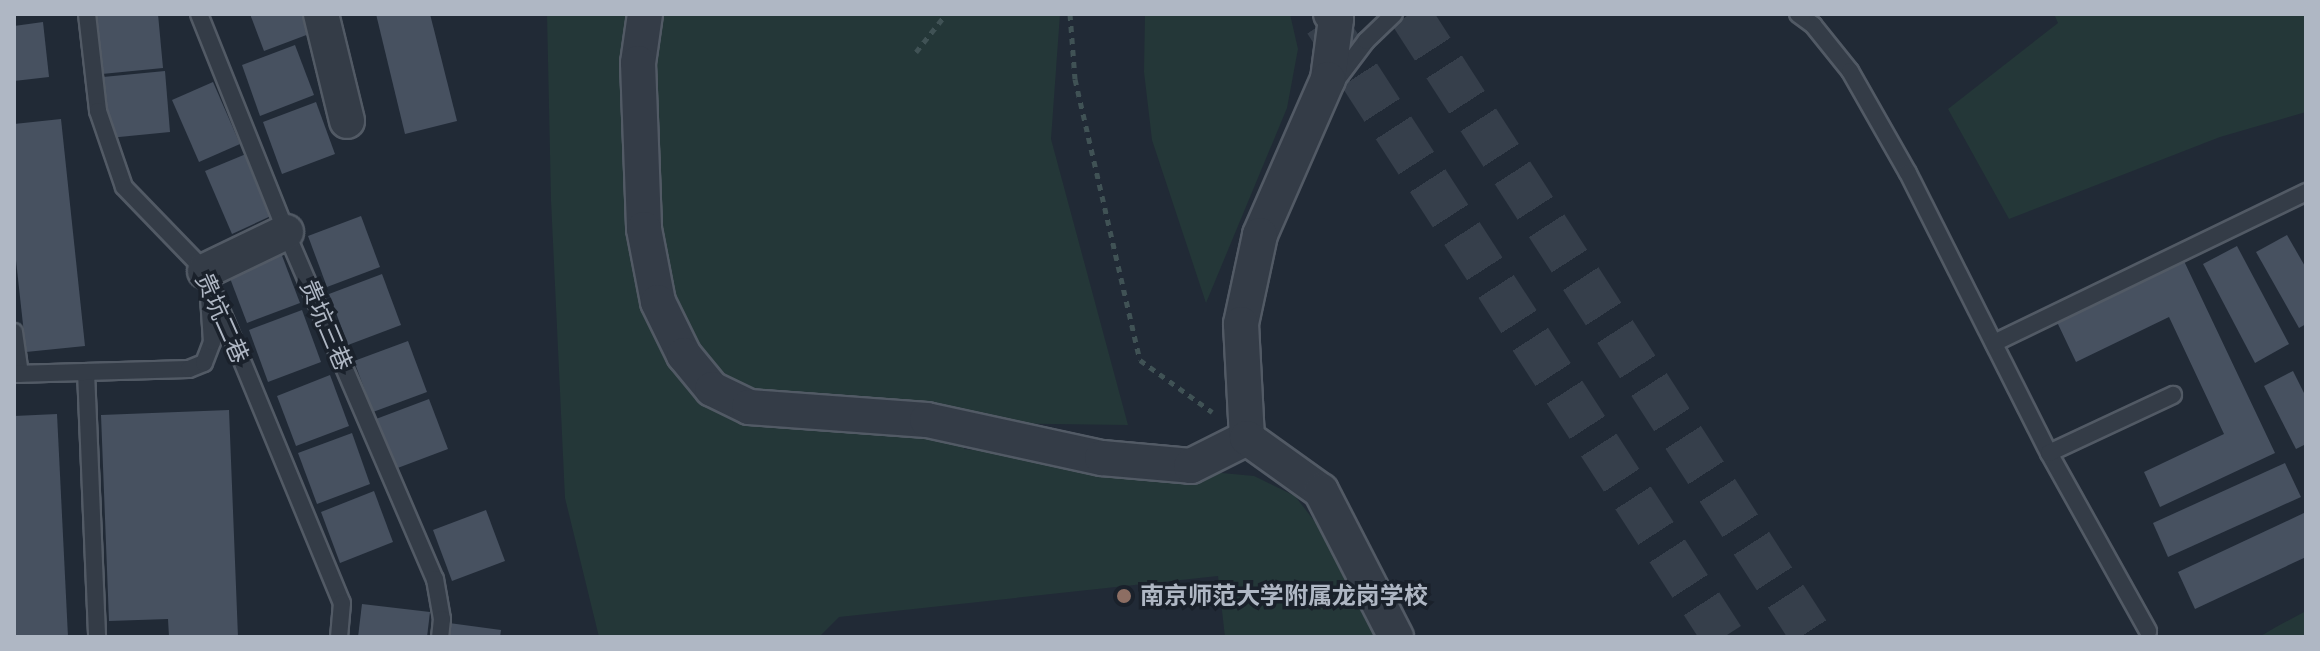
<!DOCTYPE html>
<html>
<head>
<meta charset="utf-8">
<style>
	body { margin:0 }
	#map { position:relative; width:2320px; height:651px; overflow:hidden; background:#212a36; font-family:Helvetica,"Noto Sans SC",sans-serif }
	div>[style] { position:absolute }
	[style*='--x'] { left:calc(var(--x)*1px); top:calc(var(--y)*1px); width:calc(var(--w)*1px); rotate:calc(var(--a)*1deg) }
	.green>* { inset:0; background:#243738 }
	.building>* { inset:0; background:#475160 }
	.tertiary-tunnel>* { height:42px; margin-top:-21px; transform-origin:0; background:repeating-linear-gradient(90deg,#363f4b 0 42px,transparent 0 63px) }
	.path>* { height:5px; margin-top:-2.5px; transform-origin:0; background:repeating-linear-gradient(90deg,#405255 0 6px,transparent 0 12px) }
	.roads { filter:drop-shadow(2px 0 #525a65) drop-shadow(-2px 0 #525a65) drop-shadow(0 2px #525a65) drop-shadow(0 -2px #525a65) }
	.service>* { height:16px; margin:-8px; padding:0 8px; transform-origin:8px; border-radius:8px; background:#343c47 }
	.minor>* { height:34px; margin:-17px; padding:0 17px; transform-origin:17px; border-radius:17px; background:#343c47 }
	.dots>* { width:22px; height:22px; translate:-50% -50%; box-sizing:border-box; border:4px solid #1a212b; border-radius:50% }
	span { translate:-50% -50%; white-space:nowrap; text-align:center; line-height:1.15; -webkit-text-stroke:7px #1a212b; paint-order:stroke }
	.street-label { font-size:24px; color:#afb7c4 }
	.poi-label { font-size:24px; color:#afb7c4; font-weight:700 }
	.left { translate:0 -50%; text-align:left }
	.frame { position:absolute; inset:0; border:16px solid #afb7c4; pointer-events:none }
</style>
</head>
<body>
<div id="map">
	<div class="green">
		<div style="clip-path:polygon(547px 14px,1060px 14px,1051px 139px,1128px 425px,970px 423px,964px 449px,1254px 476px,1295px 496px,1333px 545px,1380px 637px,1225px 637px,1218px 576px,839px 617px,819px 637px,599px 637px,565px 498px,551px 200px)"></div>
		<div style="clip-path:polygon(1145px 14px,1290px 14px,1298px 49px,1287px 108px,1206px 303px,1152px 140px,1144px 72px)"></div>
		<div style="clip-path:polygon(2054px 14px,2306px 14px,2306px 112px,2220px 137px,2009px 219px,1948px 109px,2058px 23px)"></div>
		<div style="clip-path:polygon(2306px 611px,2306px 637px,2259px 637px,2276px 627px)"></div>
	</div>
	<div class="building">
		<div style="clip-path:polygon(96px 14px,158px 14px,163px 68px,102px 74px)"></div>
		<div style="clip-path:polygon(250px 14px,310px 14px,317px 31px,264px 51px)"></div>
		<div style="clip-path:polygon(376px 14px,430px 14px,457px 121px,405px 134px)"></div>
		<div style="clip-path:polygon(43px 22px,49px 77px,14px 81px,14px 26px)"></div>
		<div style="clip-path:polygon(295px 45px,314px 95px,260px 116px,242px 65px)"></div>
		<div style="clip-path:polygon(165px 71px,170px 132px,109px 138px,103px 77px)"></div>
		<div style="clip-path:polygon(213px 82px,240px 144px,199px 162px,172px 100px)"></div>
		<div style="clip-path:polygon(316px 102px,335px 154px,282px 174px,263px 122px)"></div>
		<div style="clip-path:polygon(61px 119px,85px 346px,26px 352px,14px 242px,14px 124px)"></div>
		<div style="clip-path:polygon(246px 154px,273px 215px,232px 234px,205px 171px)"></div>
		<div style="clip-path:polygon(361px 216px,380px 267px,327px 287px,308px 236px)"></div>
		<div style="clip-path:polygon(2287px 235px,2306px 268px,2306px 324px,2299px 328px,2256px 252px)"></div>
		<div style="clip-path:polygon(2237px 246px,2289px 344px,2255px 363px,2203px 264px)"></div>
		<div style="clip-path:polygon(281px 253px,300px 303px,247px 323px,228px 273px)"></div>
		<div style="clip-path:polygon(2184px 261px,2275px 453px,2160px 507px,2144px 472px,2224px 434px,2169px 317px,2076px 362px,2057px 322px)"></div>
		<div style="clip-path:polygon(382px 274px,401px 325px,348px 345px,329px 294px)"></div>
		<div style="clip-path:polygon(302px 310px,321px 362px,268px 382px,249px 330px)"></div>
		<div style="clip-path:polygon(408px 341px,427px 392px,373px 412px,354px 361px)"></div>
		<div style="clip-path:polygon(2293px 371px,2306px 397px,2306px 444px,2296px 449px,2264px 386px)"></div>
		<div style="clip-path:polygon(330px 375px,349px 426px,296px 446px,277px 396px)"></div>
		<div style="clip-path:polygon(429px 399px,448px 449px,395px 469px,376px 419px)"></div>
		<div style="clip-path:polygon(229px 410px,238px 637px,169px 637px,168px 619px,109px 621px,101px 415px)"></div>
		<div style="clip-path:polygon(57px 414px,68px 637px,14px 637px,14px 416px)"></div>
		<div style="clip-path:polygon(352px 433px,370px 484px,317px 504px,298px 453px)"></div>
		<div style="clip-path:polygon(2285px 463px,2301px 497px,2168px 557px,2153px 523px)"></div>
		<div style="clip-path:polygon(374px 491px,393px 542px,340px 563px,321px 512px)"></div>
		<div style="clip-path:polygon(486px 510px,505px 561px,452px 581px,433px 530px)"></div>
		<div style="clip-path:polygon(2306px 512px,2306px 557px,2195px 609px,2178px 572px)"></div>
		<div style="clip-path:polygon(362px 604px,430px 612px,427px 637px,358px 637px)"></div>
		<div style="clip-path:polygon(449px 623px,501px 630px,500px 637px,448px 637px)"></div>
	</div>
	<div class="tertiary-tunnel">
		<div style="--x:1410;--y:14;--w:741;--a:57.17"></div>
		<div style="--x:1325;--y:22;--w:733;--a:57.09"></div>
	</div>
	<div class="path">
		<div style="--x:1070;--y:14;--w:65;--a:85.6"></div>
		<div style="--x:1075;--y:79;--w:288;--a:77"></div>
		<div style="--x:1140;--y:360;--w:89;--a:35.8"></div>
		<div style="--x:916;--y:52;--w:48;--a:-51.7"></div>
	</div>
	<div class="roads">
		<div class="service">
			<div style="--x:87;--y:14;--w:98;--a:83.5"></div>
			<div style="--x:98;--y:111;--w:80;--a:71.1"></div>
			<div style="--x:124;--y:187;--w:117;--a:46"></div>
			<div style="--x:205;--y:271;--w:359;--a:67.6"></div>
			<div style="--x:342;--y:603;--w:34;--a:95"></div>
			<div style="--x:199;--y:14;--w:235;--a:68.2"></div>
			<div style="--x:286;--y:232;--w:378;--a:66.8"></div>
			<div style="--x:435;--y:579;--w:41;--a:80.1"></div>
			<div style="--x:442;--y:619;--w:18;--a:96"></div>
			<div style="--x:1798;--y:14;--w:19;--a:36"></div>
			<div style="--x:1813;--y:25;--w:59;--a:51.2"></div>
			<div style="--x:1850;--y:71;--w:117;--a:60.4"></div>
			<div style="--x:1908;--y:173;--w:313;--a:63.3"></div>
			<div style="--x:2049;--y:453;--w:204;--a:60.9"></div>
			<div style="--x:1336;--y:81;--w:50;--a:-53.1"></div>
			<div style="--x:1366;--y:41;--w:39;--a:-44"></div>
			<div style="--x:14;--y:332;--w:42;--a:81.9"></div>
			<div style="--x:1994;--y:343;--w:347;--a:-25.8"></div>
			<div style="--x:86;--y:372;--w:265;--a:87.6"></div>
			<div style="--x:14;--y:374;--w:175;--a:-1.6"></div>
			<div style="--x:189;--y:369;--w:16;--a:-22"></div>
			<div style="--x:204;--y:363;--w:22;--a:-69"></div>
			<div style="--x:212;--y:342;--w:45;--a:-93.8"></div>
			<div style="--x:2049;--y:453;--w:137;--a:-25.1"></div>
		</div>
		<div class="minor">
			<div style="--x:321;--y:14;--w:110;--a:76.3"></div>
			<div style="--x:645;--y:14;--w:49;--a:98.1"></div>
			<div style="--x:638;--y:63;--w:166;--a:87.9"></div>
			<div style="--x:644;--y:229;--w:74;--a:79.1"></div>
			<div style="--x:658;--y:302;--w:59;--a:63.9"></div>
			<div style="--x:684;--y:355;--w:44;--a:50.5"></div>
			<div style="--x:712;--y:389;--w:41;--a:25.9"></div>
			<div style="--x:749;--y:407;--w:178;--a:4.2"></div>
			<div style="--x:927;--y:420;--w:179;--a:12.3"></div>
			<div style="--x:1102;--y:458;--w:89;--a:5.1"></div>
			<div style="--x:1191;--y:466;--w:63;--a:-26.6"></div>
			<div style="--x:1331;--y:14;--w:7;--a:45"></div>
			<div style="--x:1336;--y:19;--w:61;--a:97.6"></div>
			<div style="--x:1328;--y:79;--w:170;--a:113.6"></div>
			<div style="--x:1260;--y:235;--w:91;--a:102.1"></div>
			<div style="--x:1241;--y:324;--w:114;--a:87"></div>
			<div style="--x:1247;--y:438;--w:91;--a:35.6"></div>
			<div style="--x:1321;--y:491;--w:164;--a:62.8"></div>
			<div style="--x:205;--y:271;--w:90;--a:-25.7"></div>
		</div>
	</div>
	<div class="dots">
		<div style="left:1124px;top:596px;background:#8d6e63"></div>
	</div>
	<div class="street-label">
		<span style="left:222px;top:318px;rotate:66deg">贵坑二巷</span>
		<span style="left:326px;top:325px;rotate:67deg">贵坑三巷</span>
	</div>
	<div class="poi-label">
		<span class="left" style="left:1140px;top:596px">南京师范大学附属龙岗学校</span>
	</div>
	<div class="frame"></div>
</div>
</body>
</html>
